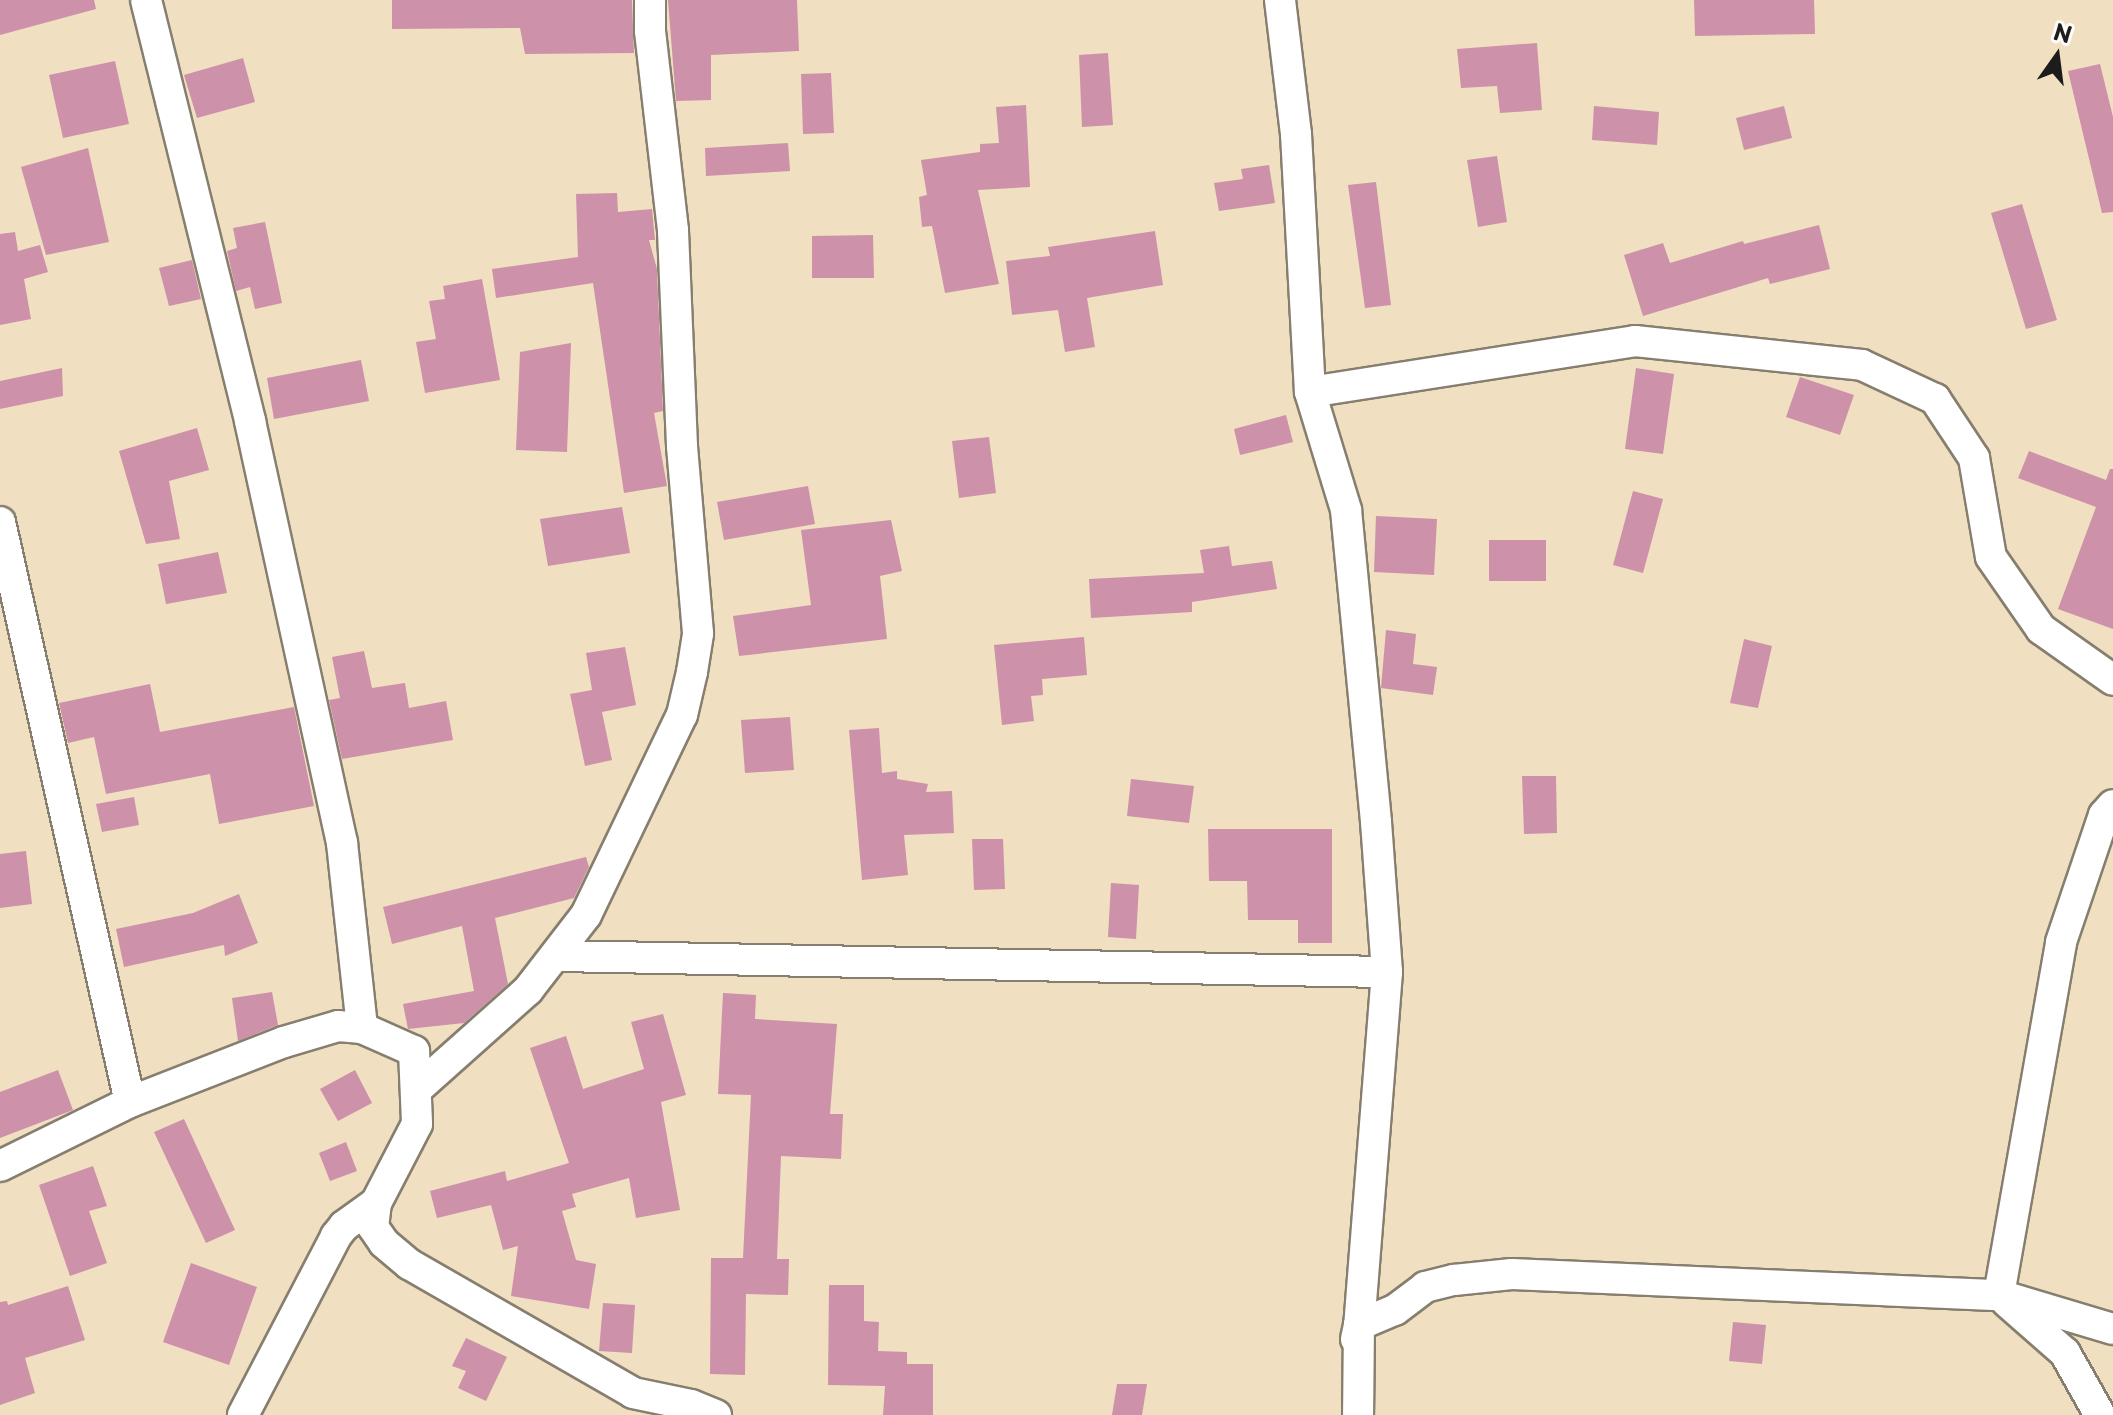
<!DOCTYPE html>
<html>
<head>
<meta charset="utf-8">
<style>
	body { margin:0 }
	#map { position:relative; width:2113px; height:1415px; overflow:hidden; background:#f0dfc0; font-family:"Playpen Sans",sans-serif }
	div>[style] { position:absolute }
	[style*='--x'] { left:calc(var(--x)*1px); top:calc(var(--y)*1px); width:calc(var(--w)*1px); rotate:calc(var(--a)*1deg) }
	.building>* { inset:0; background:#cd91aa }
	.roads { filter:drop-shadow(2px 0 #867e6e) drop-shadow(-2px 0 #867e6e) drop-shadow(0 2px #867e6e) drop-shadow(0 -2px #867e6e) }
	.street>* { height:30px; margin:-15px; padding:0 15px; transform-origin:15px; border-radius:15px; background:#fff }
	span { translate:-50% -50%; white-space:nowrap; text-align:center; line-height:1.15; -webkit-text-stroke:6px #fdfcf7; paint-order:stroke }
	.north { position:absolute; left:2017px; top:16px; width:80px; height:80px; -webkit-text-stroke:6px #fdfcf7; paint-order:stroke; rotate:14deg; font-size:22px; font-weight:700; line-height:32px; text-align:center; color:#1c1c1c }
	.north::after { content:''; display:block; margin:auto; width:28px; height:36px; background:#1c1c1c; clip-path:polygon(50% 0,100% 100%,50% 72%,0 100%) }
</style>
</head>
<body>
<div id="map">
	<div class="building">
		<div style="clip-path:polygon(0 0,94px 0,96px 9px,0 35px)"></div>
		<div style="clip-path:polygon(392px 0,632px 0,634px 53px,525px 54px,520px 28px,392px 29px)"></div>
		<div style="clip-path:polygon(668px 0,797px 0,799px 51px,711px 55px,711px 100px,676px 101px)"></div>
		<div style="clip-path:polygon(1694px 0,1814px 0,1815px 34px,1695px 36px)"></div>
		<div style="clip-path:polygon(1537px 43px,1542px 110px,1500px 113px,1497px 86px,1461px 88px,1457px 49px)"></div>
		<div style="clip-path:polygon(1108px 53px,1113px 125px,1082px 127px,1079px 55px)"></div>
		<div style="clip-path:polygon(243px 58px,255px 102px,197px 118px,184px 75px)"></div>
		<div style="clip-path:polygon(115px 61px,129px 124px,63px 138px,49px 75px)"></div>
		<div style="clip-path:polygon(2100px 64px,2113px 117px,2113px 212px,2102px 213px,2068px 71px)"></div>
		<div style="clip-path:polygon(831px 73px,834px 133px,803px 134px,801px 74px)"></div>
		<div style="clip-path:polygon(1026px 105px,1030px 187px,978px 190px,999px 284px,945px 293px,932px 226px,922px 227px,919px 197px,927px 195px,921px 160px,980px 152px,980px 144px,999px 143px,996px 107px)"></div>
		<div style="clip-path:polygon(1594px 106px,1659px 112px,1657px 145px,1592px 140px)"></div>
		<div style="clip-path:polygon(1784px 106px,1792px 138px,1744px 150px,1736px 118px)"></div>
		<div style="clip-path:polygon(788px 143px,790px 171px,706px 176px,705px 148px)"></div>
		<div style="clip-path:polygon(88px 148px,109px 242px,46px 255px,21px 167px)"></div>
		<div style="clip-path:polygon(1497px 156px,1507px 222px,1478px 227px,1467px 160px)"></div>
		<div style="clip-path:polygon(1269px 165px,1275px 203px,1219px 211px,1214px 183px,1243px 179px,1241px 169px)"></div>
		<div style="clip-path:polygon(1376px 182px,1391px 305px,1365px 308px,1348px 185px)"></div>
		<div style="clip-path:polygon(617px 193px,618px 212px,652px 209px,655px 240px,649px 240px,657px 269px,663px 411px,654px 413px,667px 486px,624px 493px,593px 283px,496px 298px,492px 269px,578px 257px,576px 194px)"></div>
		<div style="clip-path:polygon(2022px 204px,2057px 320px,2026px 329px,1991px 213px)"></div>
		<div style="clip-path:polygon(265px 222px,282px 303px,255px 309px,250px 287px,236px 291px,227px 251px,237px 248px,233px 228px)"></div>
		<div style="clip-path:polygon(1819px 225px,1830px 269px,1770px 284px,1768px 278px,1643px 316px,1624px 255px,1663px 243px,1670px 263px,1743px 241px,1744px 244px)"></div>
		<div style="clip-path:polygon(1155px 231px,1163px 285px,1087px 298px,1095px 347px,1065px 352px,1058px 310px,1012px 315px,1006px 261px,1050px 256px,1048px 247px)"></div>
		<div style="clip-path:polygon(15px 232px,18px 251px,40px 245px,48px 272px,24px 279px,31px 319px,0 325px,0 234px)"></div>
		<div style="clip-path:polygon(873px 235px,874px 278px,812px 278px,812px 236px)"></div>
		<div style="clip-path:polygon(192px 260px,201px 299px,169px 306px,159px 268px)"></div>
		<div style="clip-path:polygon(482px 279px,500px 380px,425px 393px,416px 342px,436px 339px,429px 301px,445px 299px,443px 286px)"></div>
		<div style="clip-path:polygon(571px 343px,567px 452px,516px 450px,520px 352px)"></div>
		<div style="clip-path:polygon(361px 360px,369px 401px,274px 419px,267px 378px)"></div>
		<div style="clip-path:polygon(62px 368px,63px 396px,0 409px,0 381px)"></div>
		<div style="clip-path:polygon(1636px 368px,1674px 374px,1663px 454px,1625px 449px)"></div>
		<div style="clip-path:polygon(1800px 377px,1854px 395px,1840px 435px,1786px 417px)"></div>
		<div style="clip-path:polygon(1286px 415px,1293px 442px,1240px 455px,1234px 429px)"></div>
		<div style="clip-path:polygon(197px 428px,209px 470px,169px 481px,180px 539px,146px 544px,119px 451px)"></div>
		<div style="clip-path:polygon(989px 437px,996px 493px,959px 498px,952px 441px)"></div>
		<div style="clip-path:polygon(2029px 451px,2106px 480px,2110px 469px,2113px 469px,2113px 629px,2058px 609px,2096px 507px,2018px 478px)"></div>
		<div style="clip-path:polygon(808px 486px,815px 524px,724px 540px,717px 502px)"></div>
		<div style="clip-path:polygon(1633px 491px,1663px 499px,1643px 573px,1613px 565px)"></div>
		<div style="clip-path:polygon(622px 507px,630px 553px,548px 566px,540px 519px)"></div>
		<div style="clip-path:polygon(1376px 516px,1437px 519px,1434px 575px,1374px 572px)"></div>
		<div style="clip-path:polygon(891px 520px,902px 571px,880px 576px,887px 639px,739px 656px,733px 616px,811px 605px,801px 530px)"></div>
		<div style="clip-path:polygon(1489px 540px,1546px 540px,1546px 581px,1489px 581px)"></div>
		<div style="clip-path:polygon(1229px 546px,1232px 566px,1272px 561px,1277px 589px,1192px 602px,1192px 612px,1091px 618px,1089px 579px,1204px 573px,1200px 550px)"></div>
		<div style="clip-path:polygon(218px 552px,227px 593px,166px 604px,158px 564px)"></div>
		<div style="clip-path:polygon(1386px 630px,1416px 634px,1413px 664px,1437px 667px,1433px 695px,1381px 688px)"></div>
		<div style="clip-path:polygon(1084px 637px,1087px 675px,1042px 679px,1043px 695px,1031px 696px,1034px 721px,1002px 725px,994px 645px)"></div>
		<div style="clip-path:polygon(1744px 639px,1772px 646px,1758px 708px,1730px 703px)"></div>
		<div style="clip-path:polygon(625px 647px,636px 705px,602px 712px,612px 760px,585px 766px,570px 694px,592px 690px,586px 653px)"></div>
		<div style="clip-path:polygon(364px 651px,372px 688px,405px 683px,409px 708px,446px 701px,453px 740px,342px 759px,329px 700px,340px 698px,332px 657px)"></div>
		<div style="clip-path:polygon(150px 684px,160px 732px,294px 707px,314px 806px,219px 824px,210px 774px,106px 794px,94px 737px,68px 743px,59px 703px)"></div>
		<div style="clip-path:polygon(790px 717px,794px 770px,745px 773px,741px 720px)"></div>
		<div style="clip-path:polygon(879px 728px,882px 773px,897px 771px,897px 779px,928px 784px,926px 792px,952px 791px,954px 833px,904px 835px,908px 875px,862px 880px,849px 730px)"></div>
		<div style="clip-path:polygon(1522px 776px,1556px 776px,1557px 833px,1524px 834px)"></div>
		<div style="clip-path:polygon(1131px 779px,1194px 786px,1189px 823px,1127px 816px)"></div>
		<div style="clip-path:polygon(134px 797px,139px 825px,102px 832px,96px 804px)"></div>
		<div style="clip-path:polygon(1208px 829px,1332px 829px,1332px 943px,1298px 943px,1298px 920px,1248px 920px,1247px 881px,1209px 881px)"></div>
		<div style="clip-path:polygon(972px 839px,1003px 839px,1005px 889px,974px 890px)"></div>
		<div style="clip-path:polygon(26px 851px,32px 904px,0 908px,0 854px)"></div>
		<div style="clip-path:polygon(586px 857px,589px 867px,574px 898px,495px 918px,508px 984px,464px 1023px,408px 1029px,403px 1004px,474px 991px,462px 926px,392px 944px,383px 907px)"></div>
		<div style="clip-path:polygon(1111px 883px,1139px 885px,1136px 939px,1108px 937px)"></div>
		<div style="clip-path:polygon(239px 894px,258px 943px,225px 956px,224px 945px,124px 967px,116px 929px,193px 913px)"></div>
		<div style="clip-path:polygon(272px 992px,278px 1025px,238px 1041px,232px 998px)"></div>
		<div style="clip-path:polygon(723px 993px,756px 995px,755px 1019px,837px 1024px,830px 1114px,843px 1114px,841px 1159px,781px 1156px,777px 1259px,789px 1259px,788px 1295px,746px 1294px,745px 1375px,710px 1374px,711px 1258px,743px 1258px,751px 1095px,718px 1094px)"></div>
		<div style="clip-path:polygon(663px 1014px,686px 1095px,661px 1102px,680px 1210px,636px 1218px,629px 1178px,572px 1194px,576px 1207px,562px 1211px,576px 1260px,596px 1264px,589px 1309px,511px 1296px,518px 1246px,503px 1250px,491px 1205px,437px 1218px,430px 1191px,505px 1171px,507px 1181px,569px 1163px,530px 1048px,566px 1036px,583px 1089px,644px 1069px,631px 1022px)"></div>
		<div style="clip-path:polygon(58px 1070px,73px 1110px,0 1138px,0 1092px)"></div>
		<div style="clip-path:polygon(355px 1070px,372px 1103px,338px 1121px,320px 1089px)"></div>
		<div style="clip-path:polygon(184px 1119px,235px 1230px,206px 1243px,154px 1132px)"></div>
		<div style="clip-path:polygon(346px 1142px,357px 1171px,330px 1181px,319px 1153px)"></div>
		<div style="clip-path:polygon(93px 1166px,107px 1206px,89px 1211px,107px 1263px,70px 1276px,39px 1185px)"></div>
		<div style="clip-path:polygon(191px 1263px,257px 1287px,229px 1365px,163px 1342px)"></div>
		<div style="clip-path:polygon(829px 1285px,864px 1285px,864px 1321px,879px 1322px,878px 1351px,907px 1352px,907px 1364px,933px 1364px,933px 1415px,883px 1415px,885px 1386px,828px 1385px)"></div>
		<div style="clip-path:polygon(68px 1286px,85px 1340px,25px 1358px,35px 1393px,0 1405px,0 1302px,7px 1301px,8px 1305px)"></div>
		<div style="clip-path:polygon(603px 1303px,635px 1305px,632px 1353px,599px 1351px)"></div>
		<div style="clip-path:polygon(1733px 1322px,1766px 1325px,1762px 1364px,1729px 1361px)"></div>
		<div style="clip-path:polygon(466px 1338px,507px 1357px,486px 1401px,458px 1388px,466px 1371px,452px 1366px)"></div>
		<div style="clip-path:polygon(1117px 1384px,1147px 1384px,1142px 1415px,1112px 1415px)"></div>
	</div>
	<div class="roads">
		<div class="street">
			<div style="--x:146;--y:0;--w:434;--a:76.1"></div>
			<div style="--x:250;--y:421;--w:432;--a:77.7"></div>
			<div style="--x:342;--y:843;--w:186;--a:83.8"></div>
			<div style="--x:1280;--y:0;--w:135;--a:83.2"></div>
			<div style="--x:1296;--y:134;--w:258;--a:86.9"></div>
			<div style="--x:1310;--y:392;--w:123;--a:73"></div>
			<div style="--x:1346;--y:510;--w:313;--a:84.5"></div>
			<div style="--x:1376;--y:822;--w:150;--a:85.8"></div>
			<div style="--x:1387;--y:972;--w:354;--a:94.5"></div>
			<div style="--x:1359;--y:1325;--w:90;--a:90.6"></div>
			<div style="--x:1310;--y:392;--w:329;--a:-8.9"></div>
			<div style="--x:1635;--y:341;--w:228;--a:6"></div>
			<div style="--x:1862;--y:365;--w:81;--a:25"></div>
			<div style="--x:1935;--y:399;--w:71;--a:56.5"></div>
			<div style="--x:1974;--y:458;--w:100;--a:80.3"></div>
			<div style="--x:1991;--y:557;--w:88;--a:55.2"></div>
			<div style="--x:2041;--y:629;--w:88;--a:35.3"></div>
			<div style="--x:0;--y:522;--w:594;--a:77.37"></div>
			<div style="--x:130;--y:1102;--w:165;--a:-21.3"></div>
			<div style="--x:284;--y:1042;--w:56;--a:-16.5"></div>
			<div style="--x:338;--y:1026;--w:24;--a:5"></div>
			<div style="--x:362;--y:1028;--w:57;--a:23.9"></div>
			<div style="--x:414;--y:1051;--w:73;--a:87.6"></div>
			<div style="--x:417;--y:1124;--w:89;--a:117.4"></div>
			<div style="--x:376;--y:1203;--w:24;--a:97"></div>
			<div style="--x:373;--y:1227;--w:19;--a:55"></div>
			<div style="--x:384;--y:1243;--w:33;--a:40"></div>
			<div style="--x:409;--y:1264;--w:258;--a:29.9"></div>
			<div style="--x:633;--y:1393;--w:59;--a:11.7"></div>
			<div style="--x:691;--y:1405;--w:27;--a:22"></div>
			<div style="--x:558;--y:956;--w:829;--a:1.11"></div>
			<div style="--x:417;--y:1089;--w:149;--a:-41.7"></div>
			<div style="--x:528;--y:990;--w:95;--a:-52.3"></div>
			<div style="--x:586;--y:915;--w:222;--a:-64.4"></div>
			<div style="--x:682;--y:715;--w:44;--a:-76.9"></div>
			<div style="--x:692;--y:672;--w:39;--a:-81"></div>
			<div style="--x:698;--y:633;--w:188;--a:-94.9"></div>
			<div style="--x:682;--y:446;--w:216;--a:-92.4"></div>
			<div style="--x:673;--y:230;--w:200;--a:-96.6"></div>
			<div style="--x:650;--y:31;--w:31;--a:-90"></div>
			<div style="--x:0;--y:1166;--w:145;--a:-26.2"></div>
			<div style="--x:1999;--y:1295;--w:358;--a:-80"></div>
			<div style="--x:2061;--y:942;--w:134;--a:-71.3"></div>
			<div style="--x:2104;--y:815;--w:13;--a:-48"></div>
			<div style="--x:2007;--y:1302;--w:77;--a:41.3"></div>
			<div style="--x:2065;--y:1353;--w:71;--a:60.6"></div>
			<div style="--x:1356;--y:1339;--w:14;--a:-78"></div>
			<div style="--x:1359;--y:1325;--w:39;--a:-23"></div>
			<div style="--x:1395;--y:1310;--w:38;--a:-37"></div>
			<div style="--x:1425;--y:1287;--w:30;--a:-14"></div>
			<div style="--x:1454;--y:1280;--w:58;--a:-5.9"></div>
			<div style="--x:1512;--y:1274;--w:487;--a:2.5"></div>
			<div style="--x:1999;--y:1295;--w:119;--a:16.6"></div>
			<div style="--x:243;--y:1415;--w:202;--a:-62.5"></div>
			<div style="--x:336;--y:1236;--w:13;--a:-51"></div>
			<div style="--x:344;--y:1226;--w:39;--a:-36"></div>
		</div>
	</div>
	<div class="north">N</div>
</div>
</body>
</html>
